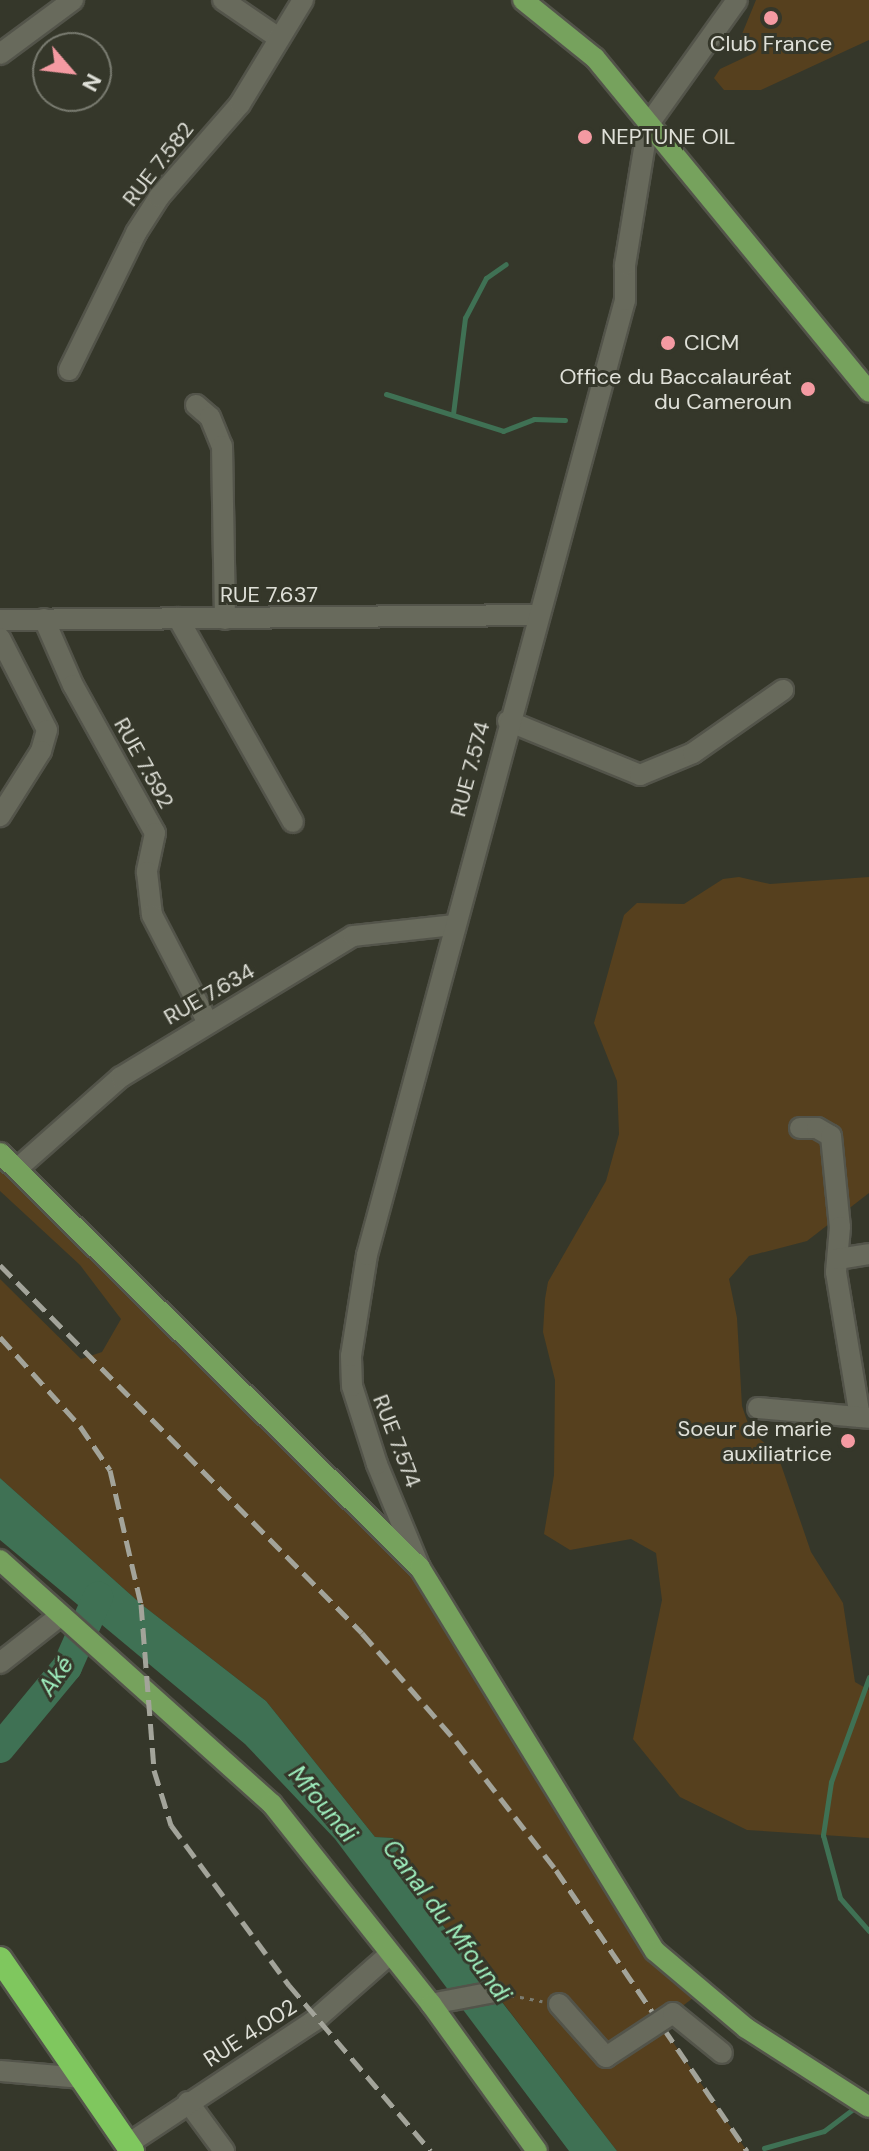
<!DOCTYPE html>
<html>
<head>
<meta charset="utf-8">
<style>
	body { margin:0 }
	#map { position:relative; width:869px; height:2151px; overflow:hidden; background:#35372a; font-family:"DM Sans",sans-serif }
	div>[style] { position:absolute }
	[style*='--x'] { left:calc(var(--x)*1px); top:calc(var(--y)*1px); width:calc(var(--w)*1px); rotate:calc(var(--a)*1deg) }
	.green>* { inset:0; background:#56401e }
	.water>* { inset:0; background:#3f7154 }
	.stream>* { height:5px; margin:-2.5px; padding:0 2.5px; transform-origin:2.5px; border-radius:2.5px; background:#3f7154 }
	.river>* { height:30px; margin:-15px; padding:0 15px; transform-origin:15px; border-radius:15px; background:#3f7154 }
	.path>* { height:3px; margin-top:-1.5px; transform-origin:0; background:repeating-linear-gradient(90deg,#7b7c71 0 4px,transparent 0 10px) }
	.roads { filter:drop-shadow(2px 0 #53544a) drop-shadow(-2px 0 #53544a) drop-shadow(0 2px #53544a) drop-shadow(0 -2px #53544a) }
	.minor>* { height:20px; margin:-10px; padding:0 10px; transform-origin:10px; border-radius:10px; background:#686a5c }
	.major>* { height:20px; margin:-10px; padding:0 10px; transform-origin:10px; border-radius:10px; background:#76a25d }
	.highway>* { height:24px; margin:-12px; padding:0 12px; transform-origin:12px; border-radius:12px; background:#7fc75e }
	.rail>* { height:5px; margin-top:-2.5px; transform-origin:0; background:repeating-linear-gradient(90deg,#a3a49a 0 16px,transparent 0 24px) }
	.bridges { filter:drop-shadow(2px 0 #53544a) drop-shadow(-2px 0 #53544a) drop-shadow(0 2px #53544a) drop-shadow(0 -2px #53544a) }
	.minor-bridge>* { height:20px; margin:-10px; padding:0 10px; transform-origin:10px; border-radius:10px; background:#686a5c }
	.dots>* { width:22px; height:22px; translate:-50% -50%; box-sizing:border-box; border:4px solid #35372a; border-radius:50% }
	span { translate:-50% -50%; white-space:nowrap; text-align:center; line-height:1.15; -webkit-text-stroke:6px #35372a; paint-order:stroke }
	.poi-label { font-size:22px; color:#dfe0d8 }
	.left { translate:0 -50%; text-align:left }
	.right { translate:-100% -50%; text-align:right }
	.street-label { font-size:22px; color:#dfe0d8 }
	.water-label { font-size:24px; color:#9decbc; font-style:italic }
	.north { position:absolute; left:32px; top:32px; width:80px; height:80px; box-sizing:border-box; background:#35372a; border:2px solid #797b70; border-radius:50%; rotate:118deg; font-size:22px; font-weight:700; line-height:32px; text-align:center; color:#dfe0d8 }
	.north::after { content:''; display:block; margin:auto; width:28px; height:36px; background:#f49aa2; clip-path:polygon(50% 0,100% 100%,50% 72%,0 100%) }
</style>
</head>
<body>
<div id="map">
	<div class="green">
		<div style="clip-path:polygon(756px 0,869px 0,869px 40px,761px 90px,724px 90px,714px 78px,720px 69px,752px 54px,735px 51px)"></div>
		<div style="clip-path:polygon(739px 877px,770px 884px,869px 877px,869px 1193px,807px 1241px,749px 1256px,729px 1279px,737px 1318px,742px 1406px,751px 1432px,777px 1453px,811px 1552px,843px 1603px,855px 1682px,869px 1690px,869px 1838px,747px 1830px,680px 1797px,633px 1739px,662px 1600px,656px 1553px,631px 1539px,570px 1550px,544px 1534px,554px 1475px,555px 1380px,543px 1332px,545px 1299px,548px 1282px,606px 1181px,619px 1134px,617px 1081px,594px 1023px,624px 915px,637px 903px,684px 904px,723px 879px)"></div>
		<div style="clip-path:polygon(0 1153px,420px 1568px,638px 1926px,701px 1992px,660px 2023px,747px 2151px,617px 2151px,390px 1856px,401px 1847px,393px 1838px,375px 1837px,266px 1701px,141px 1604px,0 1478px,0 1279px,81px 1359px,102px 1352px,121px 1319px,80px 1265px,0 1191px)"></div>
	</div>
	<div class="water">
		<div style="clip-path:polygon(0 1478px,141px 1604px,266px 1701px,375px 1837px,393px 1838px,401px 1847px,390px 1857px,617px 2151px,569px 2151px,335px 1839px,245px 1744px,0 1540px)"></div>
	</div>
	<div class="stream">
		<div style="--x:386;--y:394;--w:123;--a:17.5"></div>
		<div style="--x:503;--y:431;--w:33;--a:-21"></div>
		<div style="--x:534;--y:419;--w:31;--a:2"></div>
		<div style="--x:453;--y:414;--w:97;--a:-82.9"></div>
		<div style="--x:465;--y:318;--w:45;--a:-62.3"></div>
		<div style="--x:486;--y:278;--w:24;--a:-35"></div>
		<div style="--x:869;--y:1677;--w:112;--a:109.9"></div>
		<div style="--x:831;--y:1782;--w:54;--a:98.6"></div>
		<div style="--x:823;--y:1835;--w:65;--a:74.9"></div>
		<div style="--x:840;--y:1898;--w:44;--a:48.7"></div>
		<div style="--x:764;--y:2148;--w:62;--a:-15.8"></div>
		<div style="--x:824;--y:2131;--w:41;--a:-37.1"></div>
	</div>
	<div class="river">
		<div style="--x:0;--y:1748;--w:105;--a:-50.4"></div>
		<div style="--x:67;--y:1667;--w:77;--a:-66.1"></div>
	</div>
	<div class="path">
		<div style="--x:510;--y:1995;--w:33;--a:11"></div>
	</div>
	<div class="roads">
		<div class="minor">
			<div style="--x:223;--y:0;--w:65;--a:34.4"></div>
			<div style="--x:0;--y:54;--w:91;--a:-36.5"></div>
			<div style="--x:69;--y:370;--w:153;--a:-63.9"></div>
			<div style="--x:136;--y:233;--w:43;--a:-57.4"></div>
			<div style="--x:159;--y:197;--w:123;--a:-48.9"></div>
			<div style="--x:240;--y:104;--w:122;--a:-58.8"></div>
			<div style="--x:196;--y:405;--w:18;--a:41"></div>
			<div style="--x:210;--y:417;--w:31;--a:68"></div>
			<div style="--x:222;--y:446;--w:173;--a:89"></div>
			<div style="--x:178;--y:618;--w:234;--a:60.6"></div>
			<div style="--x:44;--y:619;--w:72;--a:66.3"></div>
			<div style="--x:73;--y:685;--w:169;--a:61"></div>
			<div style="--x:155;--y:833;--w:40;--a:102"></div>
			<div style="--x:147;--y:872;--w:43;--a:83.4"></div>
			<div style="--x:152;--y:915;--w:122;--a:62.6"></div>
			<div style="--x:0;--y:620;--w:537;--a:-0.53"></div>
			<div style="--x:0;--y:638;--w:103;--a:62.9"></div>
			<div style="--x:47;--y:730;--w:22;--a:106"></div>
			<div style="--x:41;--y:751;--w:77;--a:122.2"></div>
			<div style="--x:508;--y:721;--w:143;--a:22.2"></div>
			<div style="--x:640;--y:775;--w:57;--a:-22.5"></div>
			<div style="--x:693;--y:753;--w:110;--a:-35"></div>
			<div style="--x:800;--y:1128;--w:17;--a:0"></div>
			<div style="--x:817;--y:1128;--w:16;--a:30"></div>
			<div style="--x:831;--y:1136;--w:91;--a:84.4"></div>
			<div style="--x:840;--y:1227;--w:45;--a:95.1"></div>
			<div style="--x:836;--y:1272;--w:147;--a:80.6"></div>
			<div style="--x:18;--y:1168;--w:137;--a:-41.5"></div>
			<div style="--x:121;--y:1077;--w:271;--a:-31.3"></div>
			<div style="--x:353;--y:936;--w:102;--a:-6.2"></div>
			<div style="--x:838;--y:1259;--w:31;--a:-9"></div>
			<div style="--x:758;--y:1408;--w:111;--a:5.1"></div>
			<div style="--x:420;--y:1568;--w:113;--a:-112.5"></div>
			<div style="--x:377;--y:1464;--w:82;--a:-107.8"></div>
			<div style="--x:352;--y:1386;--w:30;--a:-92"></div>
			<div style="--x:351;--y:1356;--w:102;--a:-81"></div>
			<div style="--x:367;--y:1255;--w:989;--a:-74.88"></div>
			<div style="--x:625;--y:300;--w:35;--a:-90"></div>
			<div style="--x:625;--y:265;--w:142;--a:-80.7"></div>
			<div style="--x:648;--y:125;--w:153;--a:-54.5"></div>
			<div style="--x:0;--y:1663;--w:76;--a:-38.1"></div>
			<div style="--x:431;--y:2004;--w:64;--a:-10.8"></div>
			<div style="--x:0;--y:2071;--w:81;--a:4.9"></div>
			<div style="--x:188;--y:2102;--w:61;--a:53.7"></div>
			<div style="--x:128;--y:2144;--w:223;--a:-33.5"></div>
			<div style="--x:314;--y:2021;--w:101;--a:-41.4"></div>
		</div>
		<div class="major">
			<div style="--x:523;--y:0;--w:92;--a:38.9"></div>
			<div style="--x:595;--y:58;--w:432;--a:50.6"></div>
			<div style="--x:0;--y:1153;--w:590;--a:44.66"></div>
			<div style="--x:420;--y:1568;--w:449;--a:58.5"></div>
			<div style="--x:655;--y:1951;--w:119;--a:40.2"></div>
			<div style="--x:746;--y:2028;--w:146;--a:32.7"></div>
			<div style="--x:0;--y:1560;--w:365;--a:41.9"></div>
			<div style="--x:272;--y:1804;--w:256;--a:51.5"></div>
			<div style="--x:431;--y:2004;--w:181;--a:54.2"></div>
		</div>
		<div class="highway">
			<div style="--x:0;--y:1959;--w:233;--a:55.5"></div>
		</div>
	</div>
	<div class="rail">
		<div style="--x:0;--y:1265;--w:516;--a:45.47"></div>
		<div style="--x:362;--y:1633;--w:143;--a:49"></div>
		<div style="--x:456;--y:1741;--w:163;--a:52.2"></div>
		<div style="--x:556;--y:1870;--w:340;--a:55.8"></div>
		<div style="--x:0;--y:1337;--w:120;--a:48"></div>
		<div style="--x:80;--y:1426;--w:53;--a:55.7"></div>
		<div style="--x:110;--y:1470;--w:138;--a:77"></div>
		<div style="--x:141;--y:1604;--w:167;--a:85.5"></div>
		<div style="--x:154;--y:1770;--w:58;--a:72.8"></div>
		<div style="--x:171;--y:1825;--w:199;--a:53.6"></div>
		<div style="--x:289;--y:1985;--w:218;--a:49.5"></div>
	</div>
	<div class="bridges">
		<div class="minor-bridge">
			<div style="--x:559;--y:2004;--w:71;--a:48.4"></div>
			<div style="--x:606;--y:2057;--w:80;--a:-33.3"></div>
			<div style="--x:673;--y:2013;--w:63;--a:39.2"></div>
		</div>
	</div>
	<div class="dots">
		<div style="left:771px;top:18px;background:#f49aa2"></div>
		<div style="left:585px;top:137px;background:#f49aa2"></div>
		<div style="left:668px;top:343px;background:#f49aa2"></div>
		<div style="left:808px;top:389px;background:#f49aa2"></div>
		<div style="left:848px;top:1441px;background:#f49aa2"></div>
	</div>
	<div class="poi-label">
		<span style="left:771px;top:44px">Club France</span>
		<span class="left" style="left:601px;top:137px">NEPTUNE OIL</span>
		<span class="left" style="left:684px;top:343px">CICM</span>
		<span class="right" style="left:792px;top:389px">Office du Baccalauréat<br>du Cameroun</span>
		<span class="right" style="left:832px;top:1441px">Soeur de marie<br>auxiliatrice</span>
	</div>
	<div class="street-label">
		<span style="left:158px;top:164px;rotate:-52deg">RUE 7.582</span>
		<span style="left:269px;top:595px">RUE 7.637</span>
		<span style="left:144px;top:763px;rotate:61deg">RUE 7.592</span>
		<span style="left:470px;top:769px;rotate:-75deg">RUE 7.574</span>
		<span style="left:209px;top:994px;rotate:-30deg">RUE 7.634</span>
		<span style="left:397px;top:1441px;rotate:69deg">RUE 7.574</span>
		<span style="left:250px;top:2033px;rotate:-33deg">RUE 4.002</span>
	</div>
	<div class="water-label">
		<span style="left:56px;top:1676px;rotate:-55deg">Aké</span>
		<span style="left:323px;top:1804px;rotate:50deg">Mfoundi</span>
		<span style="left:447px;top:1921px;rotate:53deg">Canal du Mfoundi</span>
	</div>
	<div class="north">N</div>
</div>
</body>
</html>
